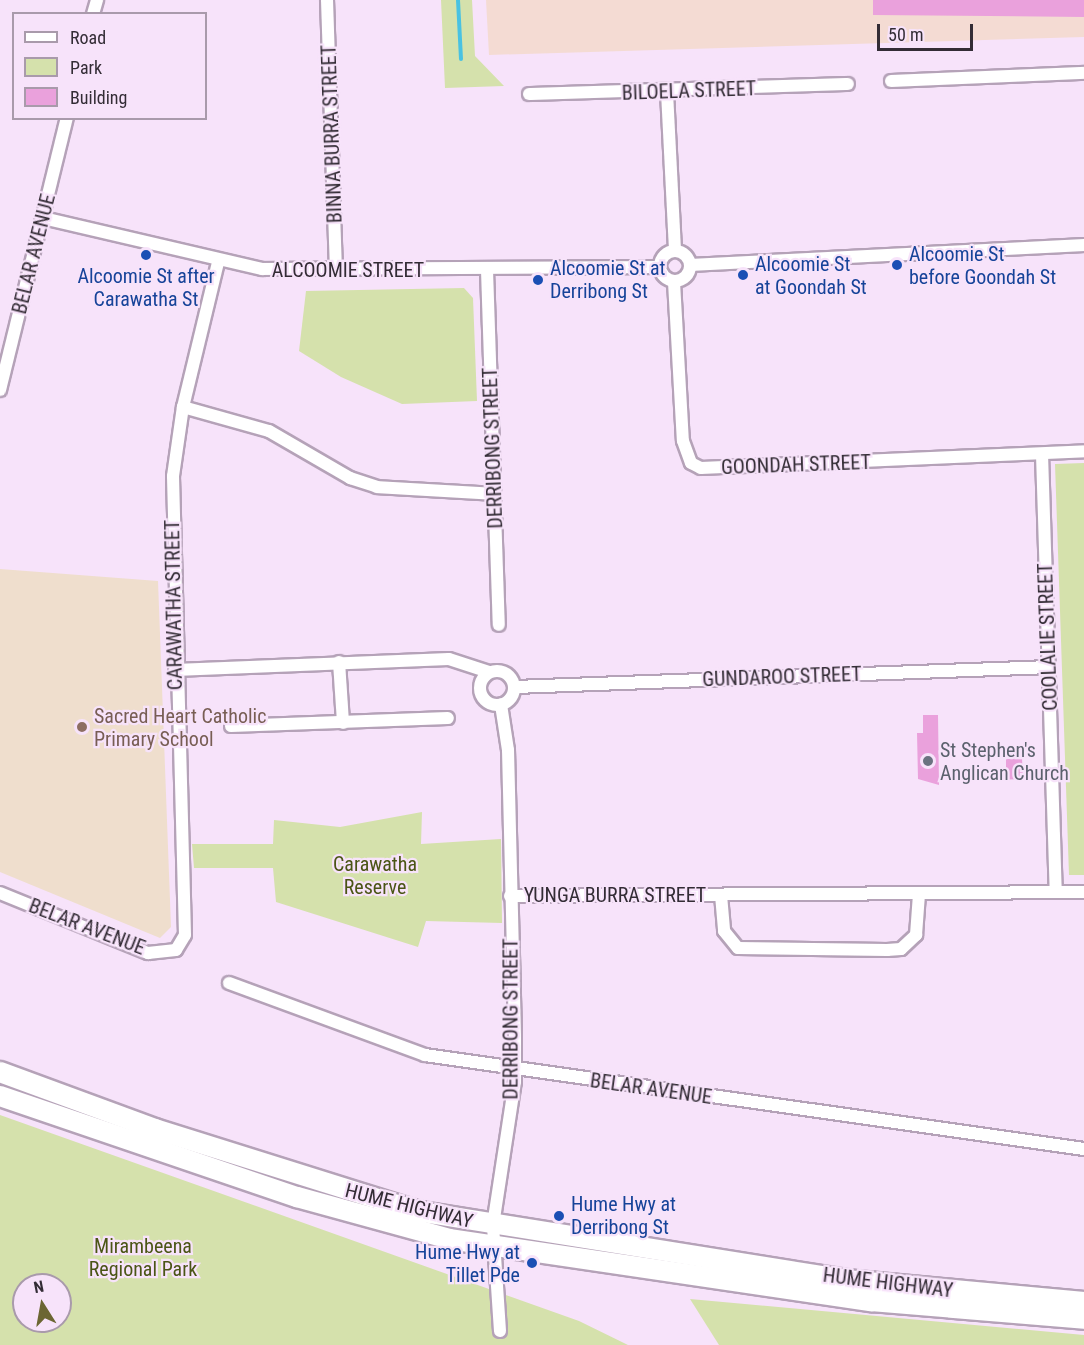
<!DOCTYPE html>
<html>
<head>
<meta charset="utf-8">
<style>
	body { margin:0 }
	#map { position:relative; width:1084px; height:1345px; overflow:hidden; background:#f7e3fa; font-family:"Roboto Condensed",sans-serif }
	div>[style] { position:absolute }
	[style*='--x'] { left:calc(var(--x)*1px); top:calc(var(--y)*1px); width:calc(var(--w)*1px); rotate:calc(var(--a)*1deg) }
	.industrial>* { inset:0; background:#f4dbd3 }
	.education>* { inset:0; background:#efdecd }
	.green>* { inset:0; background:#d5e1ac }
	.stream>* { height:4px; margin:-2px; padding:0 2px; transform-origin:2px; border-radius:2px; background:#49c2e2 }
	.building>* { inset:0; background:#eaa1dc }
	.roads { filter:drop-shadow(2px 0 #b5a2b8) drop-shadow(-2px 0 #b5a2b8) drop-shadow(0 2px #b5a2b8) drop-shadow(0 -2px #b5a2b8) }
	.minor>* { height:12px; margin:-6px; padding:0 6px; transform-origin:6px; border-radius:6px; background:#fff }
	.minor>.ring { margin:-6px; padding:0; box-sizing:content-box; background:none; border:12px solid #fff; border-radius:50% }
	.trunk>* { height:20px; margin:-10px; padding:0 10px; transform-origin:10px; border-radius:10px; background:#fff }
	.dots>* { width:16px; height:16px; translate:-50% -50%; box-sizing:border-box; border:3px solid #f7e3fa; border-radius:50% }
	span { translate:-50% -50%; white-space:nowrap; text-align:center; line-height:1.15; -webkit-text-stroke:4.5px #f7e3fa; paint-order:stroke }
	.street-label { font-size:20px; color:#332c35 }
	.transit-label { font-size:20px; color:#164399 }
	.left { translate:0 -50%; text-align:left }
	.right { translate:-100% -50%; text-align:right }
	.education-label { font-size:20px; color:#785e54 }
	.worship-label { font-size:20px; color:#5b616d }
	.park-label { font-size:20px; color:#4a5515 }
	.legend { position:absolute; left:12px; top:12px; width:195px; height:108px; box-sizing:border-box; background:#f7e3fa; border:2px solid #a99aab; margin:0; padding:8px 10px; list-style:none; font-size:18px; color:#332c35 }
	.legend li { display:flex; align-items:center; gap:12px; height:30px }
	.legend b { width:30px; border:2px solid #a99aab }
	.north { position:absolute; left:12px; top:1273px; width:60px; height:60px; box-sizing:border-box; background:#f7e3fa; border:2px solid #a99aab; border-radius:50%; rotate:349deg; font-size:16px; font-weight:700; line-height:24px; text-align:center; color:#332c35 }
	.north::after { content:''; display:block; margin:auto; width:21px; height:27px; background:#6c6633; clip-path:polygon(50% 0,100% 100%,50% 72%,0 100%) }
	.scale { position:absolute; left:877px; top:24px; width:96px; height:27px; box-sizing:border-box; border:3px solid #332c35; border-top:0; padding-left:8px; font-size:18px; line-height:21px; white-space:nowrap; color:#332c35; -webkit-text-stroke:4px #f7e3fa; paint-order:stroke }
</style>
</head>
<body>
<div id="map">
	<div class="industrial">
		<div style="clip-path:polygon(486px 0,1084px 0,1084px 37px,489px 55px)"></div>
	</div>
	<div class="education">
		<div style="clip-path:polygon(0 569px,158px 581px,171px 927px,160px 938px,0 872px)"></div>
	</div>
	<div class="green">
		<div style="clip-path:polygon(441px 0,472px 0,475px 56px,504px 86px,445px 88px)"></div>
		<div style="clip-path:polygon(464px 288px,473px 298px,477px 401px,402px 404px,341px 377px,299px 351px,306px 291px)"></div>
		<div style="clip-path:polygon(1084px 463px,1084px 875px,1069px 875px,1055px 464px)"></div>
		<div style="clip-path:polygon(422px 812px,421px 844px,501px 839px,502px 923px,426px 921px,418px 947px,276px 902px,273px 868px,194px 868px,192px 844px,273px 844px,274px 820px,340px 827px)"></div>
		<div style="clip-path:polygon(evenodd,0 1115px,579px 1321px,628px 1345px,0 1345px,0 1115px,24px 1285px,60px 1285px,60px 1321px,24px 1321px,24px 1285px)"></div>
		<div style="clip-path:polygon(690px 1299px,1084px 1335px,1084px 1345px,719px 1345px)"></div>
	</div>
	<div class="stream">
		<div style="--x:458;--y:0;--w:59;--a:87.1"></div>
	</div>
	<div class="building">
		<div style="clip-path:polygon(873px 0,1084px 0,1084px 17px,873px 15px)"></div>
		<div style="clip-path:polygon(923px 715px,938px 715px,939px 785px,918px 779px,917px 733px,923px 733px)"></div>
		<div style="clip-path:polygon(1022px 758px,1023px 779px,991px 780px,990px 769px,1006px 768px,1006px 759px)"></div>
	</div>
	<div class="roads">
		<div class="minor">
			<div style="--x:327;--y:0;--w:268;--a:88.1"></div>
			<div style="--x:93;--y:14;--w:15;--a:-74"></div>
			<div style="--x:891;--y:81;--w:193;--a:-2.4"></div>
			<div style="--x:667;--y:92;--w:159;--a:87.1"></div>
			<div style="--x:529;--y:94;--w:319;--a:-1.8"></div>
			<div style="--x:43;--y:218;--w:225;--a:13.1"></div>
			<div style="--x:262;--y:269;--w:397;--a:-0.3"></div>
			<div class="ring" style="left:660px;top:251px;width:18px;height:18px"></div>
			<div style="--x:690;--y:265;--w:395;--a:-2.9"></div>
			<div style="--x:487;--y:270;--w:355;--a:88.1"></div>
			<div style="--x:674;--y:282;--w:159;--a:86.8"></div>
			<div style="--x:683;--y:441;--w:23;--a:70"></div>
			<div style="--x:691;--y:463;--w:11;--a:27"></div>
			<div style="--x:701;--y:468;--w:383;--a:-2.5"></div>
			<div style="--x:0;--y:390;--w:280;--a:-76.2"></div>
			<div style="--x:183;--y:407;--w:89;--a:15.6"></div>
			<div style="--x:269;--y:431;--w:94;--a:30.1"></div>
			<div style="--x:350;--y:478;--w:28;--a:18"></div>
			<div style="--x:377;--y:487;--w:118;--a:3.4"></div>
			<div style="--x:1042;--y:454;--w:438;--a:88.2"></div>
			<div style="--x:339;--y:662;--w:61;--a:86.2"></div>
			<div style="--x:175;--y:670;--w:274;--a:-2.3"></div>
			<div style="--x:449;--y:659;--w:42;--a:18"></div>
			<div class="ring" style="left:480px;top:671px;width:22px;height:22px"></div>
			<div style="--x:515;--y:687;--w:534;--a:-2.14"></div>
			<div style="--x:231;--y:726;--w:217;--a:-2.1"></div>
			<div style="--x:0;--y:893;--w:160;--a:22.1"></div>
			<div style="--x:148;--y:953;--w:28;--a:-6"></div>
			<div style="--x:176;--y:950;--w:17;--a:-59"></div>
			<div style="--x:185;--y:935;--w:459;--a:-91.5"></div>
			<div style="--x:173;--y:476;--w:70;--a:-81.8"></div>
			<div style="--x:183;--y:407;--w:149;--a:-76.4"></div>
			<div style="--x:721;--y:895;--w:36;--a:85"></div>
			<div style="--x:724;--y:931;--w:22;--a:51"></div>
			<div style="--x:738;--y:948;--w:149;--a:0.8"></div>
			<div style="--x:887;--y:950;--w:14;--a:-4"></div>
			<div style="--x:901;--y:949;--w:21;--a:-43"></div>
			<div style="--x:916;--y:935;--w:41;--a:-85.8"></div>
			<div style="--x:510;--y:896;--w:574;--a:-0.4"></div>
			<div style="--x:229;--y:983;--w:209;--a:20.2"></div>
			<div style="--x:425;--y:1055;--w:666;--a:8.12"></div>
			<div style="--x:500;--y:1331;--w:106;--a:-93.8"></div>
			<div style="--x:493;--y:1225;--w:145;--a:-81.3"></div>
			<div style="--x:515;--y:1082;--w:46;--a:-90"></div>
			<div style="--x:515;--y:1036;--w:286;--a:-91.4"></div>
			<div style="--x:508;--y:750;--w:46;--a:-98.8"></div>
		</div>
		<div class="trunk">
			<div style="--x:0;--y:1072;--w:165;--a:20.2"></div>
			<div style="--x:155;--y:1129;--w:274;--a:17.4"></div>
			<div style="--x:416;--y:1211;--w:436;--a:9.1"></div>
			<div style="--x:846;--y:1280;--w:239;--a:5.3"></div>
			<div style="--x:0;--y:1096;--w:314;--a:18.8"></div>
			<div style="--x:297;--y:1197;--w:158;--a:15.4"></div>
			<div style="--x:449;--y:1239;--w:427;--a:8.4"></div>
			<div style="--x:871;--y:1301;--w:214;--a:4.8"></div>
		</div>
	</div>
	<div class="dots">
		<div style="left:146px;top:255px;background:#1a4fb4"></div>
		<div style="left:897px;top:265px;background:#1a4fb4"></div>
		<div style="left:743px;top:275px;background:#1a4fb4"></div>
		<div style="left:538px;top:280px;background:#1a4fb4"></div>
		<div style="left:82px;top:727px;background:#8d6e63"></div>
		<div style="left:928px;top:761px;background:#6b7280"></div>
		<div style="left:559px;top:1216px;background:#1a4fb4"></div>
		<div style="left:532px;top:1263px;background:#1a4fb4"></div>
	</div>
	<div class="street-label">
		<span style="left:689px;top:91px;rotate:-2deg">BILOELA STREET</span>
		<span style="left:332px;top:134px;rotate:-92deg">BINNA BURRA STREET</span>
		<span style="left:34px;top:254px;rotate:-76deg">BELAR AVENUE</span>
		<span style="left:348px;top:270px">ALCOOMIE STREET</span>
		<span style="left:493px;top:448px;rotate:-92deg">DERRIBONG STREET</span>
		<span style="left:796px;top:465px;rotate:-2deg">GOONDAH STREET</span>
		<span style="left:174px;top:605px;rotate:-91deg">CARAWATHA STREET</span>
		<span style="left:1048px;top:637px;rotate:-92deg">COOLALIE STREET</span>
		<span style="left:782px;top:677px;rotate:-2deg">GUNDAROO STREET</span>
		<span style="left:615px;top:895px">YUNGA BURRA STREET</span>
		<span style="left:87px;top:927px;rotate:21deg">BELAR AVENUE</span>
		<span style="left:511px;top:1019px;rotate:-90deg">DERRIBONG STREET</span>
		<span style="left:651px;top:1089px;rotate:8deg">BELAR AVENUE</span>
		<span style="left:409px;top:1206px;rotate:14deg">HUME HIGHWAY</span>
		<span style="left:888px;top:1283px;rotate:7deg">HUME HIGHWAY</span>
	</div>
	<div class="transit-label">
		<span class="left" style="left:909px;top:266px">Alcoomie St<br>before Goondah St</span>
		<span class="left" style="left:755px;top:276px">Alcoomie St<br>at Goondah St</span>
		<span class="left" style="left:550px;top:280px">Alcoomie St at<br>Derribong St</span>
		<span style="left:146px;top:288px">Alcoomie St after<br>Carawatha St</span>
		<span class="left" style="left:571px;top:1216px">Hume Hwy at<br>Derribong St</span>
		<span class="right" style="left:520px;top:1264px">Hume Hwy at<br>Tillet Pde</span>
	</div>
	<div class="education-label">
		<span class="left" style="left:94px;top:728px">Sacred Heart Catholic<br>Primary School</span>
	</div>
	<div class="worship-label">
		<span class="left" style="left:940px;top:762px">St Stephen's<br>Anglican Church</span>
	</div>
	<div class="park-label">
		<span style="left:375px;top:876px">Carawatha<br>Reserve</span>
		<span style="left:143px;top:1258px">Mirambeena<br>Regional Park</span>
	</div>
	<ul class="legend">
	<li><b style="height:8px;background:#fff"></b>Road</li>
	<li><b style="height:16px;background:#d5e1ac"></b>Park</li>
	<li><b style="height:16px;background:#eaa1dc"></b>Building</li>
	</ul>
	<div class="north">N</div>
	<div class="scale">50 m</div>
</div>
</body>
</html>
